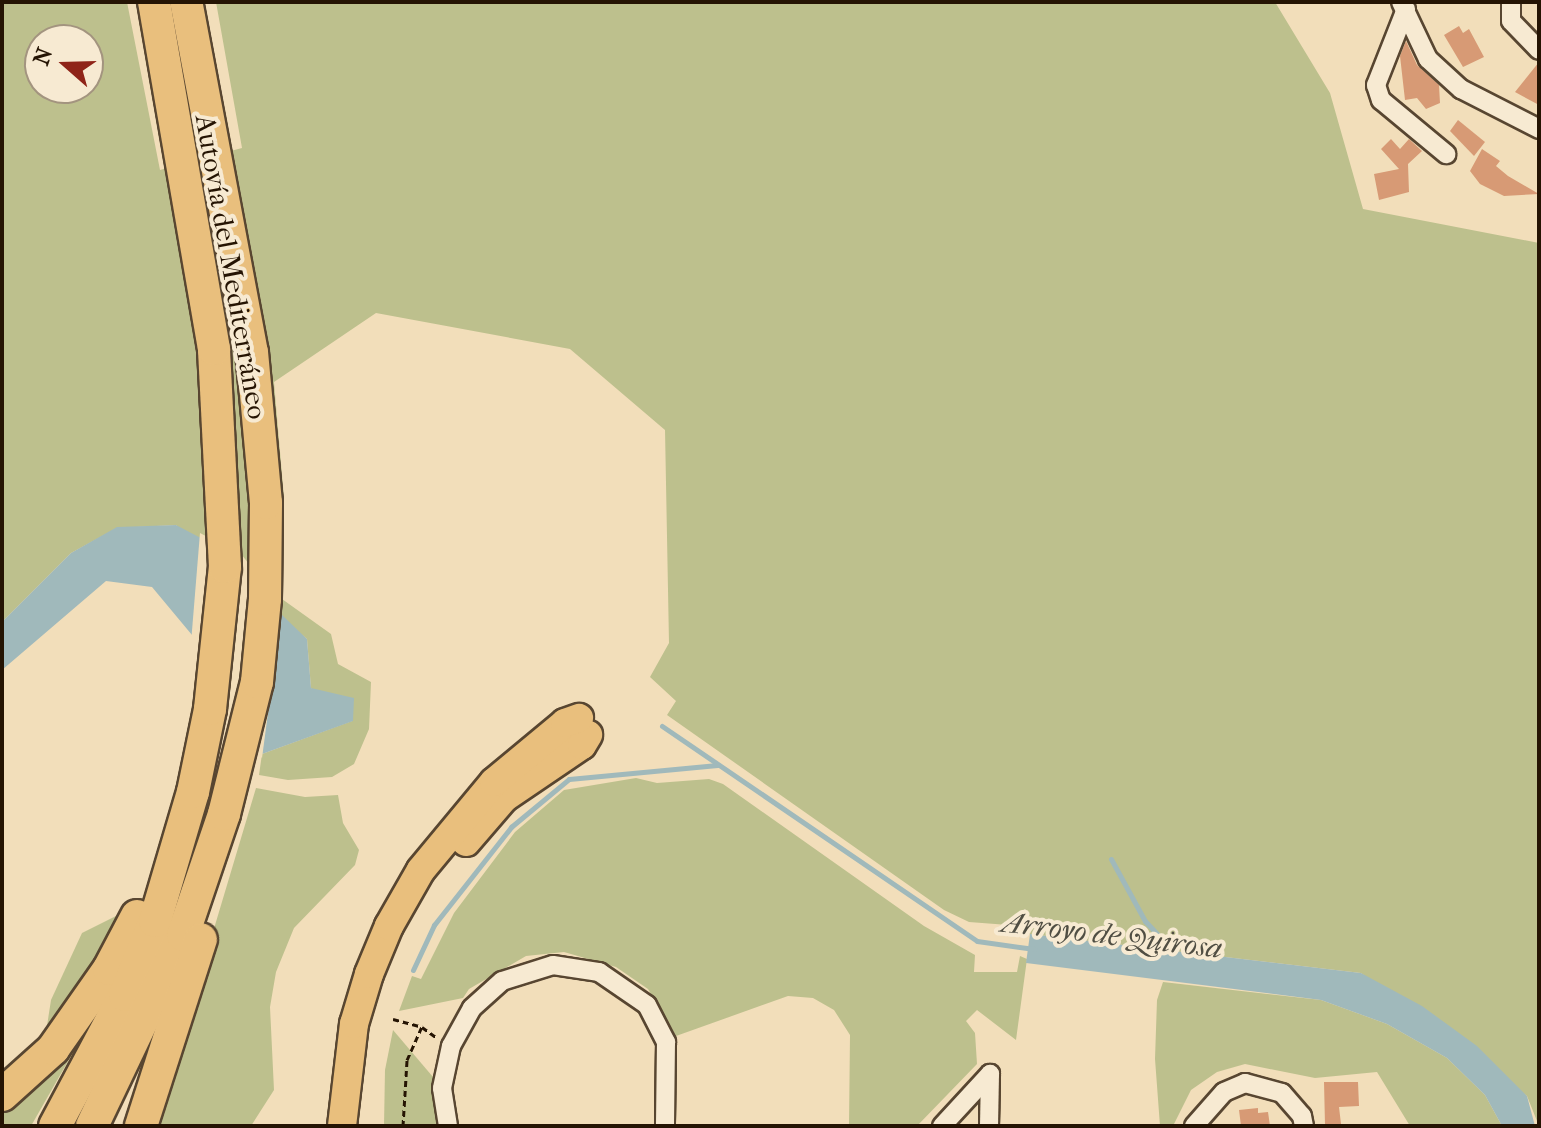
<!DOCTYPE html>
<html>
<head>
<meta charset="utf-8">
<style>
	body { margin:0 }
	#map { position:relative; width:1541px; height:1128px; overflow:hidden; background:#f2deba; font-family:"IM FELL French Canon",serif }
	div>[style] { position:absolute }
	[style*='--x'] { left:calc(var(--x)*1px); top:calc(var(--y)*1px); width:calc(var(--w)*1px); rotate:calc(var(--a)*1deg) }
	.green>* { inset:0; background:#bdc08d }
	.water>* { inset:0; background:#a0b9bb }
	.pier>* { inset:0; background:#f2deba }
	.stream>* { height:5px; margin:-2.5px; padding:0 2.5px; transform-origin:2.5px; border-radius:2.5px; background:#a0b9bb }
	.building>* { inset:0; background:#d79a75 }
	.path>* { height:3px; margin-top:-1.5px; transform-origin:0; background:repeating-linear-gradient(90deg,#251403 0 6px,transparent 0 10px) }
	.roads { filter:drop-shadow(2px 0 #584631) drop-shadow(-2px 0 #584631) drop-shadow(0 2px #584631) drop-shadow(0 -2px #584631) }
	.street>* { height:18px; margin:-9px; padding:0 9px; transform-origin:9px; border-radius:9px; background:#f7ead2 }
	.primary>* { height:28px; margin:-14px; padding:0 14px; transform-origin:14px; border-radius:14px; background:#e9bf7d }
	.highway>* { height:32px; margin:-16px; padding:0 16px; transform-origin:16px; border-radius:16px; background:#e9bf7d }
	span { translate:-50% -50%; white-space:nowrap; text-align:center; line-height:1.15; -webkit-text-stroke:8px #f7ead2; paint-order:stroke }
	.street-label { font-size:28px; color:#251403 }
	.water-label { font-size:30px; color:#504e43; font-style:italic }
	.frame { position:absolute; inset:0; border:4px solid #251403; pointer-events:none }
	.north { position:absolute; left:24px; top:24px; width:80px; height:80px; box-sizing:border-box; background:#f7ead2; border:2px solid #a3947f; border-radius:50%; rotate:290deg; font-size:22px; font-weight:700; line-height:32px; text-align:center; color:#251403 }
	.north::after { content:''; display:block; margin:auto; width:28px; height:36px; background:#8f2418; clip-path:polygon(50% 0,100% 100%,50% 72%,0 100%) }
</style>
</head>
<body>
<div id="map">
	<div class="green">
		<div style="clip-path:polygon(evenodd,2px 2px,127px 2px,160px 170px,242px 148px,216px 2px,1275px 2px,1330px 93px,1363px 209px,1539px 243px,1539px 1126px,1527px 1096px,1361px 973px,1030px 934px,1022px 937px,1022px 926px,969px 922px,944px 910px,667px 715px,676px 701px,650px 677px,669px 643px,665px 430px,570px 349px,376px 313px,274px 382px,284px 498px,282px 599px,331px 634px,338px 664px,371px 682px,369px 729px,354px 764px,332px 777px,288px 780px,259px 775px,262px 754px,352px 721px,311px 688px,307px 639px,176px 525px,117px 528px,71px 553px,2px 622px,2px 2px,40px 40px,88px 40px,88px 88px,40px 88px,40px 40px)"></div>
		<div style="clip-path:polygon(636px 778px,657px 783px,709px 779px,723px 784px,924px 926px,975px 955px,974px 972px,1017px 972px,1020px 956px,1027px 959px,1016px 1040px,977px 1010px,966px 1021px,975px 1033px,977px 1064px,917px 1126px,849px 1126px,850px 1035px,834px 1010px,813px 998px,788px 996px,676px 1036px,648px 989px,616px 967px,564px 952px,526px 956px,469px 989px,463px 998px,399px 1011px,412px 976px,421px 979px,454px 913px,515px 832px,564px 790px)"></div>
		<div style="clip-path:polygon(256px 788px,305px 797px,338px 795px,343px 823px,359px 850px,355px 865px,294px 928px,276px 972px,270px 1007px,274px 1090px,251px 1126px,155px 1126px)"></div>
		<div style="clip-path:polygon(130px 909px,71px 1000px,47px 1026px,51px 1000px,82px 933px)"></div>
		<div style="clip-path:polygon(1163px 982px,1321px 1000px,1387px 1024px,1447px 1058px,1485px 1095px,1502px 1126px,1410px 1126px,1377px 1072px,1315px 1078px,1245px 1064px,1217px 1072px,1191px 1090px,1173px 1126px,1160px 1126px,1155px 1059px,1157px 1000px)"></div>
		<div style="clip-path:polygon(87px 1028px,31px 1126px,2px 1126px,2px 1108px)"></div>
		<div style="clip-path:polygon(393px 1030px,433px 1077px,439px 1126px,384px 1126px,385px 1070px)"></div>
	</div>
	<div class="water">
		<div style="clip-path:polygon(176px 525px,239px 558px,281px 614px,307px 639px,311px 688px,354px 698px,353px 721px,262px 754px,221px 706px,192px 635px,152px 587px,106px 581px,2px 670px,2px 622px,71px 553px,117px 527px)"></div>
		<div style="clip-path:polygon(1030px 934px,1361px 973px,1422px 1006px,1477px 1046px,1527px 1096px,1535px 1126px,1502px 1126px,1485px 1095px,1447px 1058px,1387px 1024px,1321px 1000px,1026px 963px)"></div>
	</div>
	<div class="pier">
		<div style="clip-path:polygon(200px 533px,242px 555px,282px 608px,262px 758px,218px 708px,191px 643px)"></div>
	</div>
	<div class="stream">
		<div style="--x:662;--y:726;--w:381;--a:34.3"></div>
		<div style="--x:977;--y:941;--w:58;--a:8"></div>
		<div style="--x:1111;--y:859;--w:71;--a:61.3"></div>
		<div style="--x:1145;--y:921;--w:45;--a:46.8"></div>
		<div style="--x:413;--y:970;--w:50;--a:-65"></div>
		<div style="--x:434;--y:925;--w:125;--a:-51.8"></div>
		<div style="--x:511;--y:827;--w:75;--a:-39.6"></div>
		<div style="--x:569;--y:779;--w:149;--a:-5.4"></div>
	</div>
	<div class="building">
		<div style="clip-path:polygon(1459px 26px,1463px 33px,1469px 29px,1484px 57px,1463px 67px,1444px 35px)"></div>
		<div style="clip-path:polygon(1406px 41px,1417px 65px,1439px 85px,1440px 103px,1426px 109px,1417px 98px,1405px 100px,1400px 56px)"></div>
		<div style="clip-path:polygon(1539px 62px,1539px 105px,1515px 92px)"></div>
		<div style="clip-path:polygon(1458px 120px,1485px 142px,1474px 156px,1450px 131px)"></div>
		<div style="clip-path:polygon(1391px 139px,1400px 149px,1409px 139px,1422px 151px,1408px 164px,1409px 192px,1379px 200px,1374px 174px,1399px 169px,1381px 149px)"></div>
		<div style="clip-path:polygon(1482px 149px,1500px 161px,1496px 166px,1508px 176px,1539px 194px,1504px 196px,1480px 184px,1470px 171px)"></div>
		<div style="clip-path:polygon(1324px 1082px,1358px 1082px,1359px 1106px,1339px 1107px,1341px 1124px,1325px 1125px)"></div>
		<div style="clip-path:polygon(1258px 1108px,1258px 1113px,1268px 1112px,1270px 1126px,1241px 1126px,1239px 1110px)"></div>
	</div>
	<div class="path">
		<div style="--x:393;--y:1019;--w:30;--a:15"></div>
		<div style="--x:403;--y:1126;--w:66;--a:-86.5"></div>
		<div style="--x:407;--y:1060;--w:36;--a:-66"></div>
		<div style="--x:422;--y:1027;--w:17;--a:36"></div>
	</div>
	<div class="roads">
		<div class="street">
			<div style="--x:1401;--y:2;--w:63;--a:64.7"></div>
			<div style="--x:1428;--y:59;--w:45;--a:42.3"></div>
			<div style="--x:1461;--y:89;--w:88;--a:27.1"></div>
			<div style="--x:1511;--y:2;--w:19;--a:90"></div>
			<div style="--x:1511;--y:21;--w:40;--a:46"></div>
			<div style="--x:1406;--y:9;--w:82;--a:111.5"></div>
			<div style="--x:1376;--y:85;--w:16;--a:72"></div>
			<div style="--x:1381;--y:100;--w:85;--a:39.7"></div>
			<div style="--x:448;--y:1126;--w:38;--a:-99"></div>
			<div style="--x:442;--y:1088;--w:43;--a:-77.9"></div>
			<div style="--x:451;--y:1046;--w:43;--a:-61.1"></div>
			<div style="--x:472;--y:1008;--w:40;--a:-42"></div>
			<div style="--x:502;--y:981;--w:53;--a:-17.4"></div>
			<div style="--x:553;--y:965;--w:47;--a:8.7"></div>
			<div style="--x:599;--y:972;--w:58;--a:34.5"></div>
			<div style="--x:647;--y:1005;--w:42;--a:62.8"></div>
			<div style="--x:666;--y:1042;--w:84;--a:90.7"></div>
			<div style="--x:942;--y:1126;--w:71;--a:-47.3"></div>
			<div style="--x:989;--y:1126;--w:52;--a:-88.9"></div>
			<div style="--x:1194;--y:1126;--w:45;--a:-48.6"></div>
			<div style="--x:1224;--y:1092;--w:23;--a:-23"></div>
			<div style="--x:1245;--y:1083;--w:38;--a:15"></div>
			<div style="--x:1282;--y:1093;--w:30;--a:49"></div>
			<div style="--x:1302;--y:1116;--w:10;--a:79"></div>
		</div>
		<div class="primary">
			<div style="--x:466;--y:842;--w:58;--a:-49.2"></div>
			<div style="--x:504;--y:798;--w:94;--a:-34.2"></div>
			<div style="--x:582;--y:745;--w:12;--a:-59"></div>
			<div style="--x:342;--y:1126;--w:103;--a:-83.3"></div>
			<div style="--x:354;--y:1024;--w:52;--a:-73.3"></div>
			<div style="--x:369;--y:974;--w:52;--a:-67.4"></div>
			<div style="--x:389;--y:926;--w:64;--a:-60.3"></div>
			<div style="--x:421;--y:870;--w:114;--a:-50.3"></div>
			<div style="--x:494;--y:782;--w:92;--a:-39.7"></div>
			<div style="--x:565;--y:723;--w:15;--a:-20"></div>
		</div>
		<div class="highway">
			<div style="--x:2;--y:1095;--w:69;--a:-42"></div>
			<div style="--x:53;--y:1049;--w:98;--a:-55"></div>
			<div style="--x:109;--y:969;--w:60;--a:-62.2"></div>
			<div style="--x:55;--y:1126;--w:149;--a:-61.9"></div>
			<div style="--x:125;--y:995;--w:80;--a:-67.9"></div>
			<div style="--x:155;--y:921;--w:134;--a:-73.6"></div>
			<div style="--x:193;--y:792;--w:85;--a:-78.4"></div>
			<div style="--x:210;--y:709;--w:143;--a:-84"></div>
			<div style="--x:225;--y:567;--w:218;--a:-92.9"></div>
			<div style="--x:214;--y:349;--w:352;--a:-99.8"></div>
			<div style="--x:92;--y:1126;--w:212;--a:-64.5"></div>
			<div style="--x:183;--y:935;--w:128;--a:-71.3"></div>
			<div style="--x:224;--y:814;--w:136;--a:-76"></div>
			<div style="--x:257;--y:682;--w:83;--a:-84.5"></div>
			<div style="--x:265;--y:599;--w:96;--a:-89.4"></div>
			<div style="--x:266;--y:503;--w:151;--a:-95.3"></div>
			<div style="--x:252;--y:353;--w:357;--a:-100.6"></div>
			<div style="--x:141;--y:1126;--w:196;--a:-72.2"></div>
		</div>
	</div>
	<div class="street-label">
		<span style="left:231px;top:267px;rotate:80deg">Autovía del Mediterráneo</span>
	</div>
	<div class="water-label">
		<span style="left:1112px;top:936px;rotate:7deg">Arroyo de Quirosa</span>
	</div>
	<div class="frame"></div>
	<div class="north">N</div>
</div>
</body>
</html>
